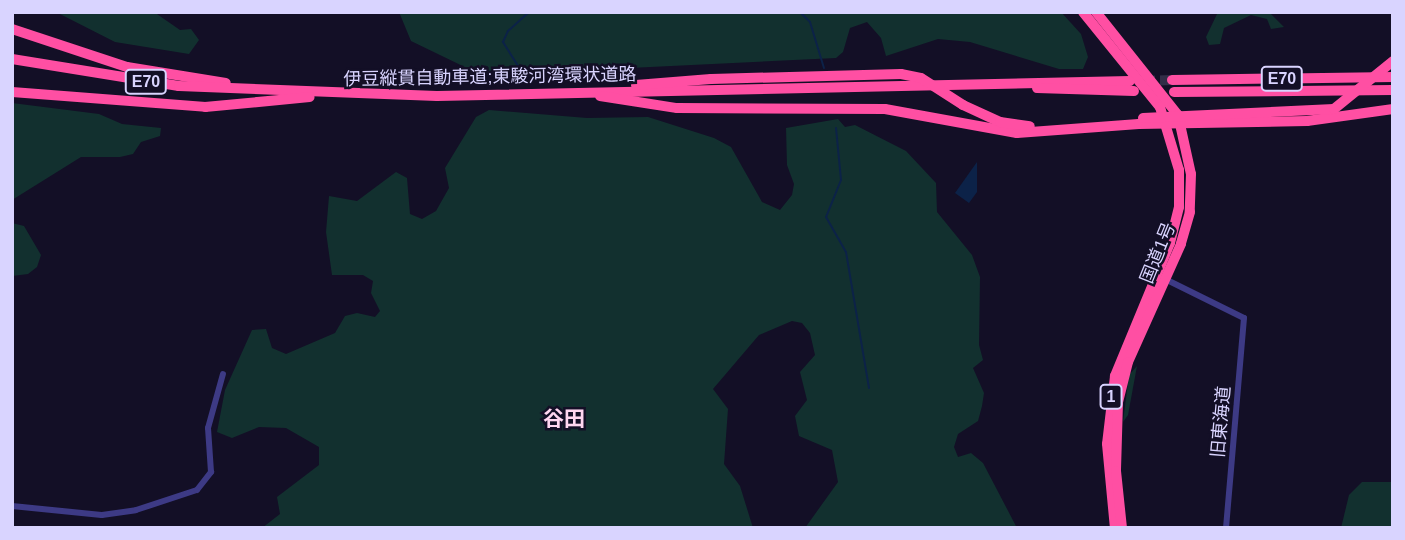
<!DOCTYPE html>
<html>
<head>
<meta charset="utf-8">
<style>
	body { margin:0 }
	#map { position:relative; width:1405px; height:540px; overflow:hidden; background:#130f26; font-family:Helvetica,"Noto Sans JP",sans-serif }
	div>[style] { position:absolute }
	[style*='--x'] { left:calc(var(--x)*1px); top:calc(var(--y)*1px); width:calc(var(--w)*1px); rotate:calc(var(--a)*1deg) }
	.green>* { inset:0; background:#12302f }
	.water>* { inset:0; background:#0c2248 }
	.stream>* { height:2px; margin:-1px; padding:0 1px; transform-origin:1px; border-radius:1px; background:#0c2248 }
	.highway-tunnel>* { height:10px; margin-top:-5px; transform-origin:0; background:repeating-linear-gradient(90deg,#312d47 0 10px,transparent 0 15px) }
	.minor>* { height:6px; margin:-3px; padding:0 3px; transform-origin:3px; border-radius:3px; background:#3d3a85 }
	.highway>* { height:10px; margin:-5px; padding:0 5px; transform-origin:5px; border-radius:5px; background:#ff4fa3 }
	.highway-bridge>* { height:10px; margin:-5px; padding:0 5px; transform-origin:5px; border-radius:5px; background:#ff4fa3 }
	span { translate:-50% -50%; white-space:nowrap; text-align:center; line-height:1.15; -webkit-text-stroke:5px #130f26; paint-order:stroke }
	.shield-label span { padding:2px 5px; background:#130f26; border:2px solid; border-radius:5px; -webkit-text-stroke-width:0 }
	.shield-label { font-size:16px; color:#d9d4ff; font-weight:700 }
	.street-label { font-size:18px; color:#d9d4ff }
	.quarter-label { font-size:21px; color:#ffd6f0; font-weight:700 }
	.frame { position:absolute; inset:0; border:14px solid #d9d4ff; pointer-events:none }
</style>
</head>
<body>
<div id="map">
	<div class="green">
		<div style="clip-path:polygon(56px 12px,154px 12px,180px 30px,191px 29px,199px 40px,189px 54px,115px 42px)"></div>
		<div style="clip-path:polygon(399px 12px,1061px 12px,1081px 34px,1088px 57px,1083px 69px,1059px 69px,970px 42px,938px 39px,886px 56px,881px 38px,867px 22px,850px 28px,843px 52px,836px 58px,547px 72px,473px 71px,411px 41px)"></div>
		<div style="clip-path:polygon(1218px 12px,1269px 12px,1284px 27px,1271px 29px,1267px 19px,1251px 15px,1224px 28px,1220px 44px,1209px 45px,1206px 37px)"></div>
		<div style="clip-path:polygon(12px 103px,99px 114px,122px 124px,161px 128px,160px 136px,141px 142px,133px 154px,120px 157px,81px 157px,12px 200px)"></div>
		<div style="clip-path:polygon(489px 110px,587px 118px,648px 117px,714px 138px,731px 147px,762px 202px,780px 210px,792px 195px,794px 184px,787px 165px,786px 128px,838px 119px,845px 127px,855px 125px,906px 151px,936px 183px,937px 212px,972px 255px,980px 277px,979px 345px,983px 360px,973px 368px,984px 393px,982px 406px,978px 421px,958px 434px,954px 447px,958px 457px,971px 453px,983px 463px,1017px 528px,805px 528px,838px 482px,832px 450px,799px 436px,795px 416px,807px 400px,800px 372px,815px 355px,810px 333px,802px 323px,792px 321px,759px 335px,713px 389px,728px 409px,724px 464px,740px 486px,753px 528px,262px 528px,280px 514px,277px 497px,319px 465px,319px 447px,286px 428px,259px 427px,232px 438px,217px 432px,225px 390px,252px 330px,266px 329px,272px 348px,286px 354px,335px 333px,345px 316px,357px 313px,375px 317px,380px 311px,371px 293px,373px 281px,363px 275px,332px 275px,326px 232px,329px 196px,357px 201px,396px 172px,407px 178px,410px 214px,422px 219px,436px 211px,449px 188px,445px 168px,476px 117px)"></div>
		<div style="clip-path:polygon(12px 223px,24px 226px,41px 255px,37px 267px,28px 274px,12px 276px)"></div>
		<div style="clip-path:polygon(1137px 366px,1128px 415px,1123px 422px,1129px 375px)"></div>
		<div style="clip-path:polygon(1362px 482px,1393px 482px,1393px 528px,1341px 528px,1349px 495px)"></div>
	</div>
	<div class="water">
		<div style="clip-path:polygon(977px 162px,977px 192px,969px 203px,955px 193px)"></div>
	</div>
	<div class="stream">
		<div style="--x:800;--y:12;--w:14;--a:45"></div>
		<div style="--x:810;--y:22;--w:48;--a:73.1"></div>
		<div style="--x:523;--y:74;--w:38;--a:-122"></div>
		<div style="--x:503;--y:42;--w:12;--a:-66"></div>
		<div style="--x:508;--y:31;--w:28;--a:-42"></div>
		<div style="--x:836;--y:128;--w:52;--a:84.5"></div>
		<div style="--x:841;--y:180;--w:40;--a:112"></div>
		<div style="--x:826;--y:217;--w:40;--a:60.3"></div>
		<div style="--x:846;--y:252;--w:138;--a:80.4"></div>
	</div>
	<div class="highway-tunnel">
		<div style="--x:1145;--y:81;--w:27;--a:-2"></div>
	</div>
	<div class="minor">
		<div style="--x:1165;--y:279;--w:88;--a:26.3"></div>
		<div style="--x:1244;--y:318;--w:211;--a:94.9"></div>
		<div style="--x:12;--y:506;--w:90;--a:5.7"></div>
		<div style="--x:102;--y:515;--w:34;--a:-8"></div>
		<div style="--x:136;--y:510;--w:64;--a:-18.2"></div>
		<div style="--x:197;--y:490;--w:23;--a:-52"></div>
		<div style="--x:211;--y:472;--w:44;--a:-93.9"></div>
		<div style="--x:208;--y:428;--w:56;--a:-74.5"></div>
	</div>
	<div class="highway">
		<div style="--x:1083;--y:12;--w:122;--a:51"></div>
		<div style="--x:1160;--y:107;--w:66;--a:73.2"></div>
		<div style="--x:1179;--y:170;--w:37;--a:90"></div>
		<div style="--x:1179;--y:207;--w:37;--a:104"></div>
		<div style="--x:1170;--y:243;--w:144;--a:112.5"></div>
		<div style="--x:1115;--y:376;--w:68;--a:96.7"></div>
		<div style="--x:1107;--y:444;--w:84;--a:84.6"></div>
		<div style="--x:1096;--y:12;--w:132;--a:51.5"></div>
		<div style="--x:1178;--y:115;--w:60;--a:77.6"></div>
		<div style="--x:1191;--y:174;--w:38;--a:92"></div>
		<div style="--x:1190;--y:212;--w:33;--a:106"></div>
		<div style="--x:1181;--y:244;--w:129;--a:114.2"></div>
		<div style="--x:1128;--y:362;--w:41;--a:104"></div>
		<div style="--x:1118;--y:402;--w:69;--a:91.7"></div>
		<div style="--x:1116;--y:471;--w:57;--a:84"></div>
		<div style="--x:12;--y:29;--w:121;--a:18.3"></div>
		<div style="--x:127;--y:67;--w:100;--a:9.2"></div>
		<div style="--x:12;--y:59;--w:169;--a:9.2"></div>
		<div style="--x:179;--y:86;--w:258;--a:2.2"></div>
		<div style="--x:437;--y:96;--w:693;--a:-1.24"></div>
		<div style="--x:1172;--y:80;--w:221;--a:-0.8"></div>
		<div style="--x:636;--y:85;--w:75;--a:-4.6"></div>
		<div style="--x:1037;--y:88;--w:97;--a:1.8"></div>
		<div style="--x:12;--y:92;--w:194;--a:4.4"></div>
		<div style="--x:205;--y:107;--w:105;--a:-5.4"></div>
		<div style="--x:1174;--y:92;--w:219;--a:-0.5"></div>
		<div style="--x:600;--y:96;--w:78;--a:8.9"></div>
		<div style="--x:677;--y:108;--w:208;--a:0.3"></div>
		<div style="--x:885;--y:109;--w:134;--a:10.3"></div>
		<div style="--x:1017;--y:133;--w:122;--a:-4.2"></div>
		<div style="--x:1139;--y:124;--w:168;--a:-1"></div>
		<div style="--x:1307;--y:121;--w:87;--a:-7.9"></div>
		<div style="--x:963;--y:105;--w:41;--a:24.7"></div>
		<div style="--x:1000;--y:122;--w:30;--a:8"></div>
		<div style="--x:1143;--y:118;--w:191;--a:-2.7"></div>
	</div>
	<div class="highway-bridge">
		<div style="--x:711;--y:79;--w:190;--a:-1.5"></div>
		<div style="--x:901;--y:74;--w:20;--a:11"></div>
		<div style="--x:921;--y:78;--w:50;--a:32.7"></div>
		<div style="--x:1334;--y:109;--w:76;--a:-39.1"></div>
	</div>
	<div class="shield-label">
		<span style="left:1282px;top:79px">E70</span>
		<span style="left:146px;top:82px">E70</span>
		<span style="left:1111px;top:397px">1</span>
	</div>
	<div class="street-label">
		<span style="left:490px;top:77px;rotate:-1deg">伊豆縦貫自動車道;東駿河湾環状道路</span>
		<span style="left:1158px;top:253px;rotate:-68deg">国道1号</span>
		<span style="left:1221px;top:422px;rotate:-85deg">旧東海道</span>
	</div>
	<div class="quarter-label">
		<span style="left:564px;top:419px">谷田</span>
	</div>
	<div class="frame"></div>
</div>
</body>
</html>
